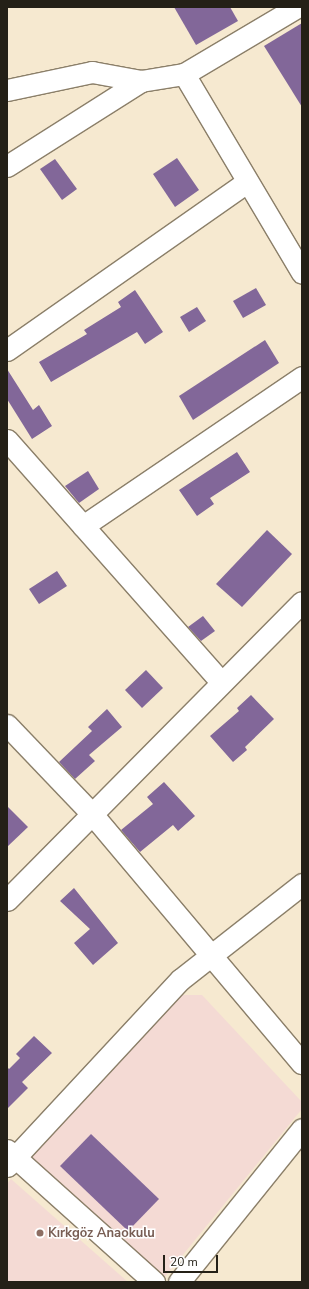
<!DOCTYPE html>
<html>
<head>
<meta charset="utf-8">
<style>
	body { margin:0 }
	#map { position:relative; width:309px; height:1289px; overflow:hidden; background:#f6e9d0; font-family:"Nunito Sans",sans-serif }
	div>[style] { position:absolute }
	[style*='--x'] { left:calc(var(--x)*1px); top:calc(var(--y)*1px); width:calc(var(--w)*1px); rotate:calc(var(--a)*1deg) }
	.education>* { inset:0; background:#f4dad4 }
	.building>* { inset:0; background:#826799 }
	.roads { filter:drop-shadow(1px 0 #8b7f69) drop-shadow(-1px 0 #8b7f69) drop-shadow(0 1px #8b7f69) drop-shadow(0 -1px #8b7f69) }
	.minor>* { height:21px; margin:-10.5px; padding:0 10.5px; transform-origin:10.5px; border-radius:10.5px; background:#fff }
	.dots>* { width:11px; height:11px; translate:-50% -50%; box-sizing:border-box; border:2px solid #fff; border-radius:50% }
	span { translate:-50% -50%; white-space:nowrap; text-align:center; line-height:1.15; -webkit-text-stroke:3px #fff; paint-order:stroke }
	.education-label { font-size:13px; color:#785e54; font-weight:700 }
	.left { translate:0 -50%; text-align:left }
	.frame { position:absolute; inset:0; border:8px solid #242017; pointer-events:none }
	.scale { position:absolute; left:163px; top:1255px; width:55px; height:18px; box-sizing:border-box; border:2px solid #242017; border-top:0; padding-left:5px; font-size:12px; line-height:14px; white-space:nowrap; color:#242017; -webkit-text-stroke:3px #fff; paint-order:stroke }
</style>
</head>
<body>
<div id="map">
	<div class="education">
		<div style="clip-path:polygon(181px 995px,202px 995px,302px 1102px,302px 1109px,164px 1278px,26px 1158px)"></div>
		<div style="clip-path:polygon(11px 1179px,128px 1282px,7px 1282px,7px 1184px)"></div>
	</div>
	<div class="building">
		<div style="clip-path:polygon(174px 7px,230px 7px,238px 21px,196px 45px)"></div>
		<div style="clip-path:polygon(302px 23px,302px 107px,264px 46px)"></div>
		<div style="clip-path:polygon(177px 158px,199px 190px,175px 207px,153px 174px)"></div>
		<div style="clip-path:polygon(55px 159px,77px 189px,62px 200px,40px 169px)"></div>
		<div style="clip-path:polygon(256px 288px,266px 305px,243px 318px,233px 301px)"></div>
		<div style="clip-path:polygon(135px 290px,163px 332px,145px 344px,137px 332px,51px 382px,39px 362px,87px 334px,84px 330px,121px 307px,118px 302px)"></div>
		<div style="clip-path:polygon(197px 307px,206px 321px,189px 332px,180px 317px)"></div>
		<div style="clip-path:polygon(265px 340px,279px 363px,193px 420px,179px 396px)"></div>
		<div style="clip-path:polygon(7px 369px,33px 410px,39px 405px,52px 426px,32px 439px,7px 399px)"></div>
		<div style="clip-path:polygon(237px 452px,250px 472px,210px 498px,214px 504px,197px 516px,179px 490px)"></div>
		<div style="clip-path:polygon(88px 471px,99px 489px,79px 503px,65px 486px)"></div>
		<div style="clip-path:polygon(267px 530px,292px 554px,242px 607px,216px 584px)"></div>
		<div style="clip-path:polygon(57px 571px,67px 586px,39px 604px,29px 589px)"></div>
		<div style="clip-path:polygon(203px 616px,215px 631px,201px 641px,188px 627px)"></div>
		<div style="clip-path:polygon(146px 670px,163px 688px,142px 708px,125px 690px)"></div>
		<div style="clip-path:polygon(251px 695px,274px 719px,245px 747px,247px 750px,233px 762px,210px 736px,239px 711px,237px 708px)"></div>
		<div style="clip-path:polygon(107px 709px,122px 727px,89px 755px,95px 761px,75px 779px,59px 762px,92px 731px,88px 727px)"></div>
		<div style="clip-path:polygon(164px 782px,195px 816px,178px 831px,173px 825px,140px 852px,121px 830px,153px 804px,147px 797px)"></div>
		<div style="clip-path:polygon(7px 806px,28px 827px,7px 847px)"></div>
		<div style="clip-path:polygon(74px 888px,118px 943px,93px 965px,74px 943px,90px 929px,60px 901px)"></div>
		<div style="clip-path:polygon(34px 1036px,52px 1053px,22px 1082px,28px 1088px,7px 1109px,7px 1067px,9px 1069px,20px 1058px,16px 1054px)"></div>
		<div style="clip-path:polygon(91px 1134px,159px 1199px,128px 1231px,60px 1166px)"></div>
	</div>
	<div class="roads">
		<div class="minor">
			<div style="--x:297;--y:7;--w:131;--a:149.3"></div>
			<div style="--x:184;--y:74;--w:231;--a:59.3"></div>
			<div style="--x:7;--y:90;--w:87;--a:-12"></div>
			<div style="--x:92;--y:72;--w:50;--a:10.4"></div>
			<div style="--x:141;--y:81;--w:44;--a:-9.2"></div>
			<div style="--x:7;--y:166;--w:159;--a:-32.4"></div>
			<div style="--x:7;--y:350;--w:293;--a:-35"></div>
			<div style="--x:7;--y:440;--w:323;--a:48.5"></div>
			<div style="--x:83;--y:526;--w:265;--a:-34.2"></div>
			<div style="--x:7;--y:725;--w:123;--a:46.3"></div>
			<div style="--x:92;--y:814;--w:326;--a:49.9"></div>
			<div style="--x:7;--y:900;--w:419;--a:-45.3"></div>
			<div style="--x:7;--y:1150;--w:198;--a:41.9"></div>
			<div style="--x:7;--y:1166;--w:255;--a:-47.1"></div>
			<div style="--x:181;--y:979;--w:154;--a:-38.1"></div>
			<div style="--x:179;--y:1282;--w:196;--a:-51.2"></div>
		</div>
	</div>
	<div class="dots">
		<div style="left:40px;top:1233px;background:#8d6e63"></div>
	</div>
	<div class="education-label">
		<span class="left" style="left:48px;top:1233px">Kırkgöz Anaokulu</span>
	</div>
	<div class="frame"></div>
	<div class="scale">20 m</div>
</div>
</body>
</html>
